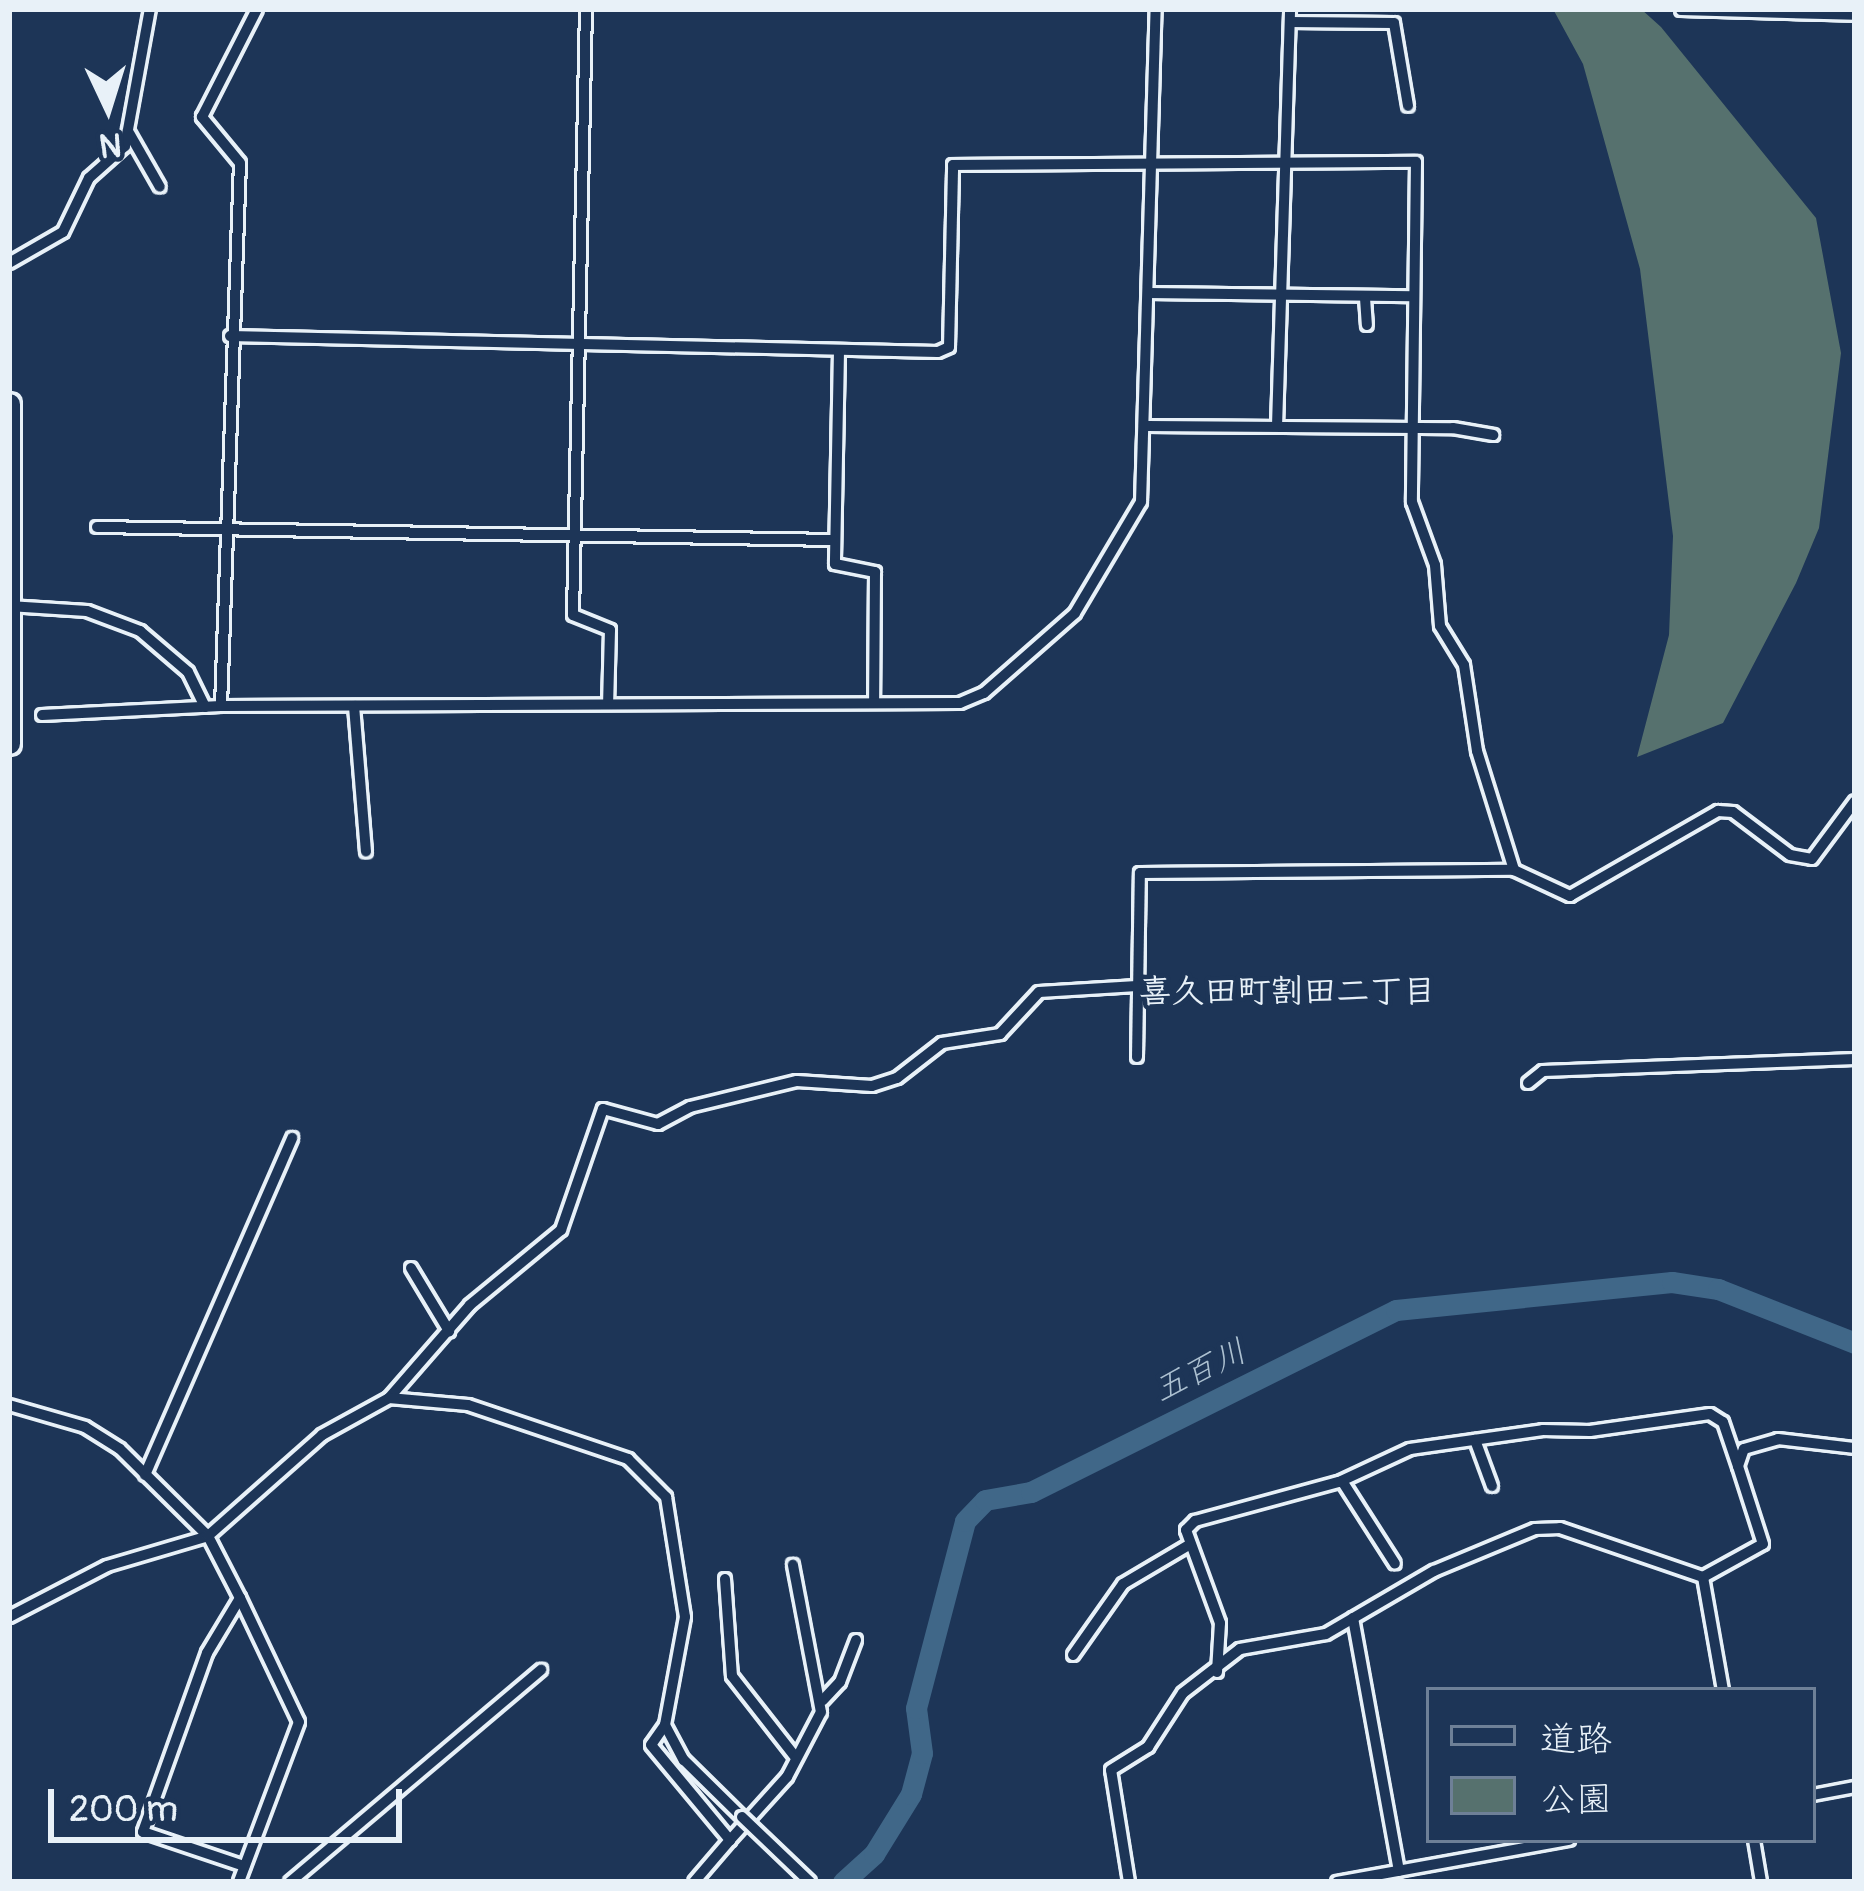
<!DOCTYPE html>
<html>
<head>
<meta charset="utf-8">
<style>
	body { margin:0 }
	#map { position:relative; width:1864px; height:1891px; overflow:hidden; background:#1d3557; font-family:Pangolin,"Klee One",sans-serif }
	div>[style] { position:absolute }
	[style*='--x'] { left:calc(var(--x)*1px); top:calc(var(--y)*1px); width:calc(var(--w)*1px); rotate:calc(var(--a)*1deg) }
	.green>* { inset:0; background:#56716e }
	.river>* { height:21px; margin:-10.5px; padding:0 10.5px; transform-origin:10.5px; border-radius:10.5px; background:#406788 }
	.roads { filter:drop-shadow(3px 0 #e8f1f8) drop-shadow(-3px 0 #e8f1f8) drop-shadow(0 3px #e8f1f8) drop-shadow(0 -3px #e8f1f8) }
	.street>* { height:10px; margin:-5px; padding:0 5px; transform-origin:5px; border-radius:5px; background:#1d3557 }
	.highway>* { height:21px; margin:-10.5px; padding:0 10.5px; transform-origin:10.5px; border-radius:10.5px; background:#1d3557 }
	.bridges { filter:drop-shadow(3px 0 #e8f1f8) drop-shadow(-3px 0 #e8f1f8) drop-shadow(0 3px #e8f1f8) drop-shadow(0 -3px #e8f1f8) }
	.street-bridge>* { height:10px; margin:-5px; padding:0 5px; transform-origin:5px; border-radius:5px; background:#1d3557 }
	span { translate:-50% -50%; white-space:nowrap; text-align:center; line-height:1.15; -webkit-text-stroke:9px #1d3557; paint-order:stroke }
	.neighbourhood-label { font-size:33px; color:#e8f1f8; font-weight:700 }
	.water-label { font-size:33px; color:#adc1d1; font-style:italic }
	.frame { position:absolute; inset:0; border:12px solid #e8f1f8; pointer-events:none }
	.legend { position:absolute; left:1426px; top:1687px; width:390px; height:156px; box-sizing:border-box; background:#1d3557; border:3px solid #6e8097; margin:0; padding:15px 21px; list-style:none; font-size:36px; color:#e8f1f8 }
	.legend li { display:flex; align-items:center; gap:24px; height:60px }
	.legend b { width:60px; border:3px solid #6e8097 }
	.north { position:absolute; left:48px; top:48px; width:120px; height:120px; -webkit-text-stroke:9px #1d3557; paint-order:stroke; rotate:176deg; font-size:33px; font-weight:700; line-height:48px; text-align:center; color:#e8f1f8 }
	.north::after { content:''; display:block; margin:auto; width:42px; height:54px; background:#e8f1f8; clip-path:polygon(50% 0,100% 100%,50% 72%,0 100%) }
	.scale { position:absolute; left:48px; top:1789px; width:354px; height:54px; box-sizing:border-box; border:6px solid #e8f1f8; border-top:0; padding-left:15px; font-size:36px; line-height:42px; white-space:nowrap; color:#e8f1f8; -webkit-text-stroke:9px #1d3557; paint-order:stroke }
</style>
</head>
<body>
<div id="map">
	<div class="green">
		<div style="clip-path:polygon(1553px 9px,1641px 9px,1661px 27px,1816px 218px,1841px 353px,1819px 528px,1796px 583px,1723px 723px,1637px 757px,1669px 635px,1673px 536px,1640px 269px,1583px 64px)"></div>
	</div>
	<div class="river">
		<div style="--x:843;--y:1882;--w:42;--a:-42.1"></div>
		<div style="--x:874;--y:1854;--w:70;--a:-58.3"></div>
		<div style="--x:911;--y:1794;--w:42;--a:-75"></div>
		<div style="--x:922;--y:1753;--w:45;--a:-97.6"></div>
		<div style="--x:916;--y:1708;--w:193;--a:-75.3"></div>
		<div style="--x:965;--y:1521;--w:29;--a:-46"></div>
		<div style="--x:985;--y:1500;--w:47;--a:-9.9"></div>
		<div style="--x:1031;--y:1492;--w:408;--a:-26.5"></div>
		<div style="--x:1396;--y:1310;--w:277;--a:-5.8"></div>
		<div style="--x:1672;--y:1282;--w:47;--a:8.7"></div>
		<div style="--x:1718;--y:1289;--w:147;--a:21.5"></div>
	</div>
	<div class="roads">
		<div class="street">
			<div style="--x:586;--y:9;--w:606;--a:91.23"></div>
			<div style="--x:573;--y:615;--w:40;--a:22"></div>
			<div style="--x:610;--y:630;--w:74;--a:91.5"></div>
			<div style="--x:1681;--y:10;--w:174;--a:1.6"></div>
			<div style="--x:1290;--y:22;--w:104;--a:0.6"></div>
			<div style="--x:1394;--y:23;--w:84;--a:80.4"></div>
			<div style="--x:128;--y:131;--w:64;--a:60.3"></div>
			<div style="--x:9;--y:263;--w:62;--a:-29.9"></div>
			<div style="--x:63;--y:232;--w:60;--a:-64.3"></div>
			<div style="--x:89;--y:178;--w:48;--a:-41.6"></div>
			<div style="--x:125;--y:146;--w:139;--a:-79.7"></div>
			<div style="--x:1149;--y:293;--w:264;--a:0.7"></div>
			<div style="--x:1365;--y:298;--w:27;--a:86"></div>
			<div style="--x:230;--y:336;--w:708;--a:1.29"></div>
			<div style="--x:938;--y:352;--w:12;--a:-24"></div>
			<div style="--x:949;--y:347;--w:182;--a:-88.7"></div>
			<div style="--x:953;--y:165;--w:463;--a:-0.4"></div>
			<div style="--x:1416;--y:162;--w:340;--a:90.7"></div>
			<div style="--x:1412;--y:502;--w:67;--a:69.9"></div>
			<div style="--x:1435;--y:565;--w:61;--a:85.3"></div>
			<div style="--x:1440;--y:626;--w:46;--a:58.4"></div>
			<div style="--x:1464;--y:665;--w:87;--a:81.4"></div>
			<div style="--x:1477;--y:751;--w:125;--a:72.7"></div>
			<div style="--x:839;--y:351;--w:213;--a:91.1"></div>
			<div style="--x:835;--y:564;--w:41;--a:11.3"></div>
			<div style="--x:875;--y:572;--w:131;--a:90.4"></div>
			<div style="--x:1147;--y:426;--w:306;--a:0.4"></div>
			<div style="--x:1453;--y:428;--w:41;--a:9.9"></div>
			<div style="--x:1277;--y:426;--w:417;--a:-88.2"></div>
			<div style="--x:97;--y:527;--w:737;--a:1.01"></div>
			<div style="--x:9;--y:606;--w:78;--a:3.7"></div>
			<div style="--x:87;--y:611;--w:57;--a:20.7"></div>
			<div style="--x:140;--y:631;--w:63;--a:40.5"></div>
			<div style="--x:188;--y:672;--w:39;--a:64"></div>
			<div style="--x:221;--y:706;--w:543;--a:-88"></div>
			<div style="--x:240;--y:163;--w:60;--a:-129.6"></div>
			<div style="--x:202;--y:117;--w:121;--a:-63"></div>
			<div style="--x:354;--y:706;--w:146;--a:85.3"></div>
			<div style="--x:42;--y:715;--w:179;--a:-2.9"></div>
			<div style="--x:221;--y:706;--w:739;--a:-0.23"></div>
			<div style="--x:960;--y:703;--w:26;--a:-23"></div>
			<div style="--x:984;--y:693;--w:121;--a:-41.3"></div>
			<div style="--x:1075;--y:613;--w:129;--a:-59.3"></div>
			<div style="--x:1141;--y:502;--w:493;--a:-88.3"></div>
			<div style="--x:1137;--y:1057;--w:184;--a:-89.1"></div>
			<div style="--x:1140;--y:873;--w:374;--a:-0.5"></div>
			<div style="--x:1514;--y:870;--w:62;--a:24.9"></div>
			<div style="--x:1570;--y:896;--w:171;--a:-29.9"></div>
			<div style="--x:1718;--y:811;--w:15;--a:4"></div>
			<div style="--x:1733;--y:812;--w:71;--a:37"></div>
			<div style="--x:1790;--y:855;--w:22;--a:10"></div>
			<div style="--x:1812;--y:859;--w:72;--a:-53.4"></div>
			<div style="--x:1528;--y:1083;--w:19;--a:-39"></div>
			<div style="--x:1543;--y:1071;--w:312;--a:-2.2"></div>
			<div style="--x:411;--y:1268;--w:74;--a:58.9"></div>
			<div style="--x:389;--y:1398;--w:123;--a:-48.9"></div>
			<div style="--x:470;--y:1305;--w:118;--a:-39.5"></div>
			<div style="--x:561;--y:1230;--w:128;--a:-70.9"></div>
			<div style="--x:603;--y:1109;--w:57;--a:15.3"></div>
			<div style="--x:658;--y:1124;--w:36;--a:-28"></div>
			<div style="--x:690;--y:1107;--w:110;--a:-13.7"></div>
			<div style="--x:797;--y:1081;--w:75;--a:3.8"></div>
			<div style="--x:872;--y:1086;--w:26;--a:-18"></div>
			<div style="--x:897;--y:1078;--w:57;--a:-37.9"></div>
			<div style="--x:942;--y:1043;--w:59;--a:-8.8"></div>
			<div style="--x:1000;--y:1034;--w:57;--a:-47.1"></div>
			<div style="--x:1039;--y:992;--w:98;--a:-3.5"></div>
			<div style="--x:9;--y:1405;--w:79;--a:16.1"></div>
			<div style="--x:85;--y:1427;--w:41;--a:32.2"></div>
			<div style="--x:120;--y:1449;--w:124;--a:44.7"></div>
			<div style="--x:208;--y:1536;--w:70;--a:62.7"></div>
			<div style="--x:240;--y:1598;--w:137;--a:64.6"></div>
			<div style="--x:299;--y:1722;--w:171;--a:110.6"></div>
			<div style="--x:1475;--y:1440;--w:49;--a:69.7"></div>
			<div style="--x:145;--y:1475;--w:368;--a:-66.4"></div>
			<div style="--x:1342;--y:1481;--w:98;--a:57.4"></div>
			<div style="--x:1703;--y:1577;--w:68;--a:-28.8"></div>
			<div style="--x:1763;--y:1544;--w:82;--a:-107.8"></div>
			<div style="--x:1738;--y:1466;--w:18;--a:-71"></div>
			<div style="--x:1744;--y:1449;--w:35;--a:-16"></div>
			<div style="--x:1778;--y:1439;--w:78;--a:6.7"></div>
			<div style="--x:725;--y:1579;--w:97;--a:85.9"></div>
			<div style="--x:732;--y:1676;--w:104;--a:52"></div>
			<div style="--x:240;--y:1598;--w:64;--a:121"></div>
			<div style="--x:207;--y:1653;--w:190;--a:109.7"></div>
			<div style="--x:143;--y:1832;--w:107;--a:18.6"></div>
			<div style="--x:9;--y:1617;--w:110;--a:-27.5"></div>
			<div style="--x:107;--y:1566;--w:105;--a:-16.5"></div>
			<div style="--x:208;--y:1536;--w:152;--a:-41.5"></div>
			<div style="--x:322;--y:1435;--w:77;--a:-28.9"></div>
			<div style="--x:389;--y:1398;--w:79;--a:5.1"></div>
			<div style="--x:468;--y:1405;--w:169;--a:18.6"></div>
			<div style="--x:628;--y:1459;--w:54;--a:45"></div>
			<div style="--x:666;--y:1497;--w:121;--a:81"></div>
			<div style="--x:685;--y:1617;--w:110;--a:100.5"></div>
			<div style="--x:665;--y:1725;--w:40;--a:62"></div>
			<div style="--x:684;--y:1760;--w:81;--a:44.5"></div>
			<div style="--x:1353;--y:1618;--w:257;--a:79.7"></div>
			<div style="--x:1073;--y:1655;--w:87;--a:-54.8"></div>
			<div style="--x:1123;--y:1584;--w:77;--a:-30.6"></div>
			<div style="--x:1217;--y:1672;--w:49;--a:-86.5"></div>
			<div style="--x:1220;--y:1623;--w:99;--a:-110.1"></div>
			<div style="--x:1186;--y:1530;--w:13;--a:-45"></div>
			<div style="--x:1195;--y:1521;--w:149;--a:-15.2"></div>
			<div style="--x:1339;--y:1482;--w:78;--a:-24.9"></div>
			<div style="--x:1410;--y:1449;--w:134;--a:-8.1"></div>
			<div style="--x:1543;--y:1430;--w:47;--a:1.2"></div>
			<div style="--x:1590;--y:1431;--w:121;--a:-8.1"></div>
			<div style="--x:1710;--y:1414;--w:15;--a:32"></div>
			<div style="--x:1723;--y:1422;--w:46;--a:71.2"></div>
			<div style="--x:823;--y:1700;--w:25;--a:-47"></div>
			<div style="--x:840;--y:1682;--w:45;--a:-69.1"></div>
			<div style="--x:665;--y:1725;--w:24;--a:125"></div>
			<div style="--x:651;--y:1745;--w:124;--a:50.3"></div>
			<div style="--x:730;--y:1840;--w:55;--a:130.6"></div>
			<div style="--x:1813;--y:1795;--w:43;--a:-10.8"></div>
			<div style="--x:730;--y:1840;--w:85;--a:-47.9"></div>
			<div style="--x:787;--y:1777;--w:73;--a:-62.4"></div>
			<div style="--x:821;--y:1712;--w:150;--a:-100.8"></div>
			<div style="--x:1754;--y:1840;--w:43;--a:80.5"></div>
			<div style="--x:290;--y:1882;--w:329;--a:-40.2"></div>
			<div style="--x:1129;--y:1882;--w:113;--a:-99.1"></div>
			<div style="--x:1111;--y:1770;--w:44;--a:-31.9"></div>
			<div style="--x:1148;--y:1747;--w:64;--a:-57.1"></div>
			<div style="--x:1183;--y:1693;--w:72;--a:-37.7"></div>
			<div style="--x:1240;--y:1649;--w:87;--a:-9.9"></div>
			<div style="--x:1326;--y:1634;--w:125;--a:-30.3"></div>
			<div style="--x:1434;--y:1571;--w:109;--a:-22.6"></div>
			<div style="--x:1535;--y:1529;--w:25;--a:-2"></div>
			<div style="--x:1560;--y:1528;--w:151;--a:18.9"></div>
			<div style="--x:1703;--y:1577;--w:115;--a:80"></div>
			<div style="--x:1337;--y:1882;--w:236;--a:-10.3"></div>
		</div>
		<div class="highway">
			<div style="--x:9;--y:404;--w:339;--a:90"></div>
		</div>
	</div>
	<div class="bridges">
		<div class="street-bridge">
			<div style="--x:742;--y:1817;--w:94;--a:43.7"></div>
		</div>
	</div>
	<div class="neighbourhood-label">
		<span style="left:1287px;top:992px">喜久田町割田二丁目</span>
	</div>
	<div class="water-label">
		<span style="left:1200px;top:1371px;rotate:-26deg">五百川</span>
	</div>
	<div class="frame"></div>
	<ul class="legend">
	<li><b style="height:15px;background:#1d3557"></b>道路</li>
	<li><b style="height:33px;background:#56716e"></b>公園</li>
	</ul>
	<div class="north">N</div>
	<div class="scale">200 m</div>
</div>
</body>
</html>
